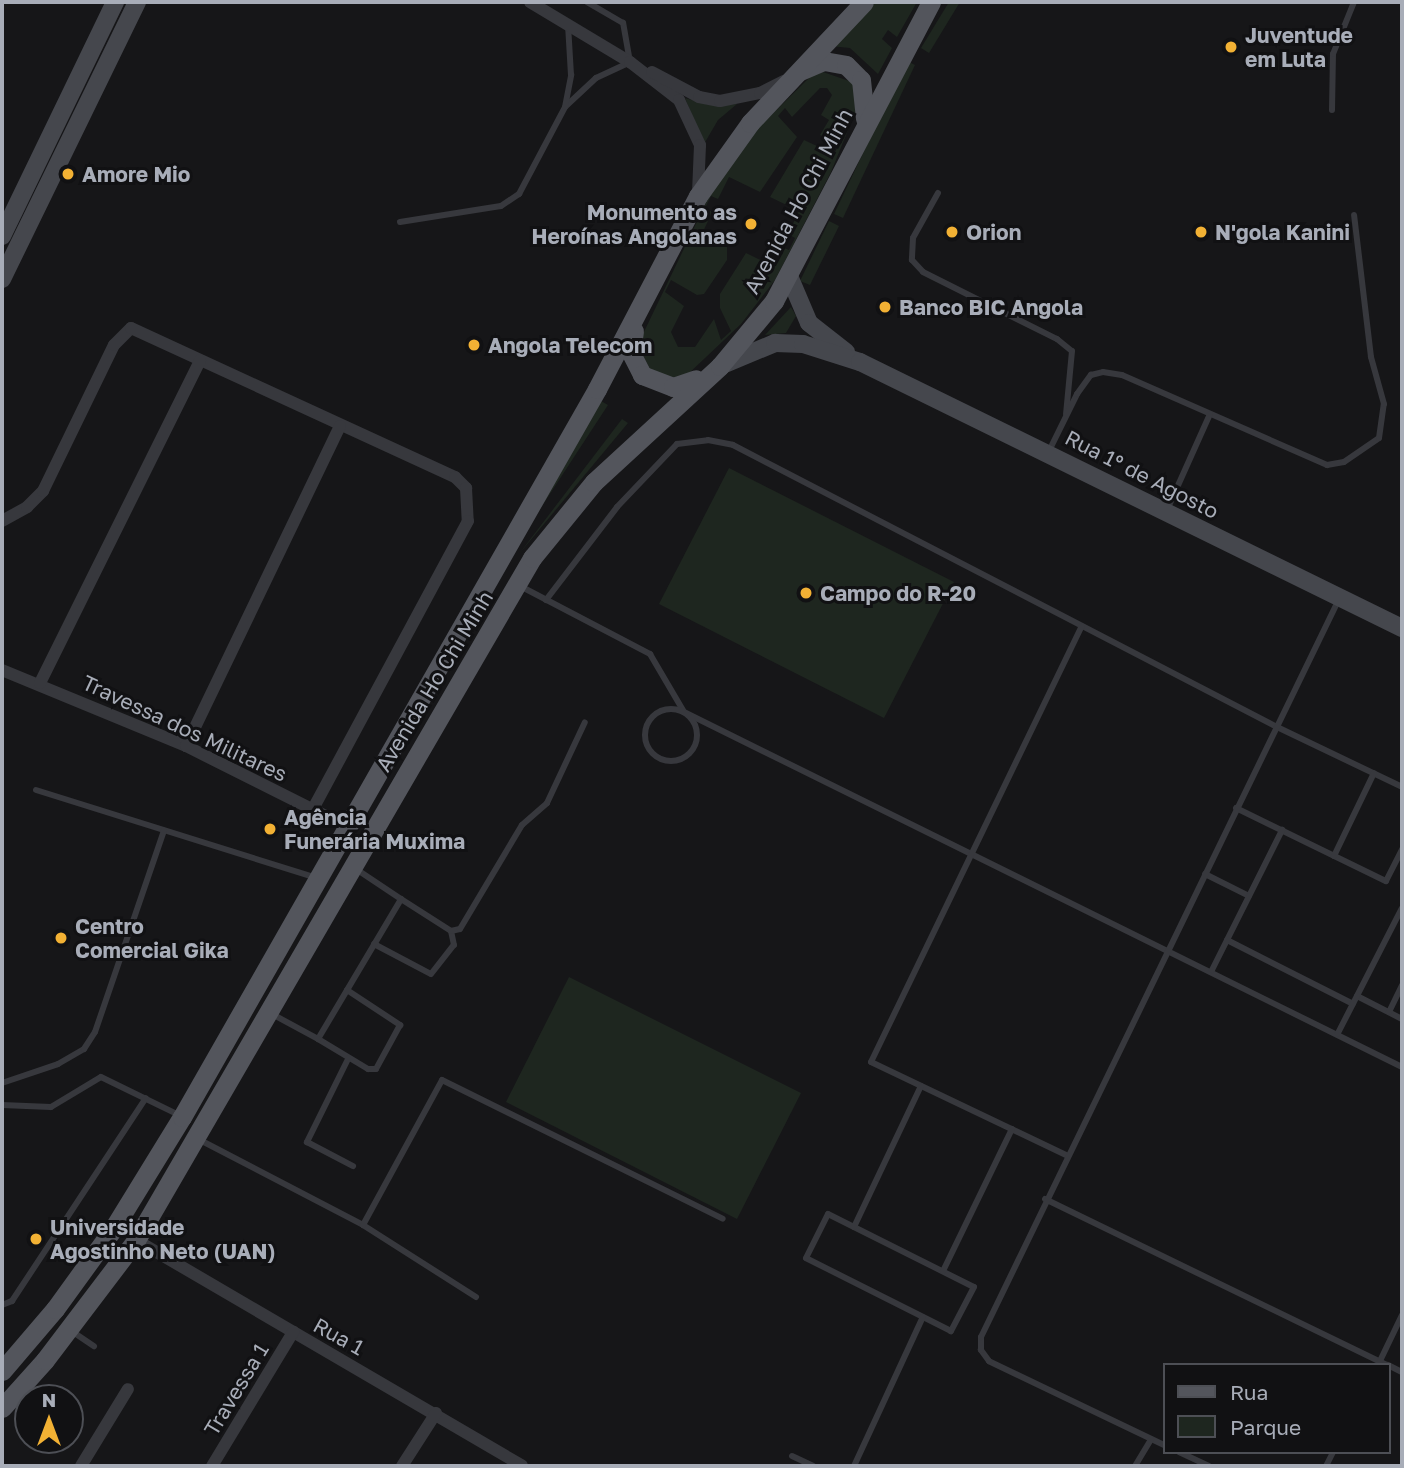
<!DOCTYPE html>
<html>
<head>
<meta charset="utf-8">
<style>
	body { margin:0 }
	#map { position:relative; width:1404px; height:1468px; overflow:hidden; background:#161618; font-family:"Golos Text",sans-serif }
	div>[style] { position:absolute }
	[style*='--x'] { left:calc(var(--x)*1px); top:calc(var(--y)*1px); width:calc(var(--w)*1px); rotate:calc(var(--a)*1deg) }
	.green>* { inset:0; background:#1e261f }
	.lane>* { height:6px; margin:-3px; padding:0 3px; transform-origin:3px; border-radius:3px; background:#37383d }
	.lane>.ring { margin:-3px; padding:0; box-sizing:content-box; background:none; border:6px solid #37383d; border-radius:50% }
	.street>* { height:12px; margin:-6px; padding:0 6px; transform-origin:6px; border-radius:6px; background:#37383d }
	.secondary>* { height:18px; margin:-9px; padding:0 9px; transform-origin:9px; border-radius:9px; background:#45474d }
	.primary>* { height:19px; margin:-9.5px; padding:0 9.5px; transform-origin:9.5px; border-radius:9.5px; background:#53555c }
	.dots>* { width:19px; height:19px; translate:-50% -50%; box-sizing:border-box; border:4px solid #111113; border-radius:50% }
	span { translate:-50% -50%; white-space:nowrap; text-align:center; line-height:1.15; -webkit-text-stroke:6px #111113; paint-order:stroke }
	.poi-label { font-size:21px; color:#a8adb8; font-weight:700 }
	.left { translate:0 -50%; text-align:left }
	.right { translate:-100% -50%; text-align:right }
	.street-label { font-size:21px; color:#a8adb8 }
	.frame { position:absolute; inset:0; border:4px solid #a8adb8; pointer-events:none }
	.legend { position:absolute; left:1163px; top:1363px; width:228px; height:91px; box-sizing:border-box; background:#111113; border:2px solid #4d4f55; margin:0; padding:9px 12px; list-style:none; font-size:21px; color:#a8adb8 }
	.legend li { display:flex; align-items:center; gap:14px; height:35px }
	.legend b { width:35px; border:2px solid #4d4f55 }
	.north { position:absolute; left:14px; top:1384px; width:70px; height:70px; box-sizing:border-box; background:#111113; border:2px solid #4d4f55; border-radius:50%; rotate:0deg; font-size:19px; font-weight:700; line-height:28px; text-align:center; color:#a8adb8 }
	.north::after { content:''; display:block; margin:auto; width:24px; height:32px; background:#f2b134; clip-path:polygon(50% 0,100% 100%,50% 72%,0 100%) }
</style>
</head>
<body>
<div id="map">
	<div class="green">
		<div style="clip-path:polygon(873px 2px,917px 2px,897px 37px,888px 30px,882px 39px,892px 48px,878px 74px,850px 48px,830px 46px)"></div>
		<div style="clip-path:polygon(949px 2px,960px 2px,929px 53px,921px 48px)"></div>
		<div style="clip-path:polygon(907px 61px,915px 65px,843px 218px,834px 214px)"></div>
		<div style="clip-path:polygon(evenodd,823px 72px,852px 82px,859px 103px,831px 172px,775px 280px,741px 324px,686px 376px,674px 378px,651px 371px,640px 349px,641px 338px,716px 182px,747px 139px,811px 76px,823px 72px,820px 88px,827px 88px,832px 95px,821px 115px,829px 120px,820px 135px,839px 144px,834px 154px,804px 140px,770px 197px,799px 211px,788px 234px,795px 238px,789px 250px,782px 247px,773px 266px,746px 253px,720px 294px,720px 308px,731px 331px,721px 340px,714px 319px,695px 347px,678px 347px,671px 332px,684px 306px,665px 292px,671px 280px,697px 295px,704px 294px,727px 260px,727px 244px,703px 232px,712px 212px,705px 208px,711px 196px,718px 199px,729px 177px,760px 192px,797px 137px,778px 116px,785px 108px,792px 117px,820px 88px)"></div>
		<div style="clip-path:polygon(685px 98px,709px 105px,737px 104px,718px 120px,704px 144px)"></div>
		<div style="clip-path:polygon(829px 221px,839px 226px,810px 285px,800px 281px)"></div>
		<div style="clip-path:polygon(791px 307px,796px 316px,786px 333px,765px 335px)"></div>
		<div style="clip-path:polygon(601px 401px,608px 405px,512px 552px)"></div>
		<div style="clip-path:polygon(622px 419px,628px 423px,519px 554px)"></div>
		<div style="clip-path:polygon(729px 468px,954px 582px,884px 718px,659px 604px)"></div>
		<div style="clip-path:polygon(569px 977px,801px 1093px,737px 1219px,506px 1102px)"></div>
	</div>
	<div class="lane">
		<div style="--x:566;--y:106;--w:41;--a:-43"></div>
		<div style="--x:596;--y:78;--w:38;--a:-25"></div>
		<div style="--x:630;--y:62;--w:40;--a:-100"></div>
		<div style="--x:623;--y:23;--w:42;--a:-149.7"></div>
		<div style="--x:1332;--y:110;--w:56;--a:-89"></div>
		<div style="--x:1333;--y:54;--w:56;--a:-68"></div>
		<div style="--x:938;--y:193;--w:51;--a:119.1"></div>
		<div style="--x:913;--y:238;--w:22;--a:93"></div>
		<div style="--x:912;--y:260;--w:16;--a:47"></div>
		<div style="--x:923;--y:272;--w:150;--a:26.6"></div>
		<div style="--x:1057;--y:339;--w:19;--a:39"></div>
		<div style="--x:1072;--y:351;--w:63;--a:95.4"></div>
		<div style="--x:400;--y:222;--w:102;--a:-9"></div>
		<div style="--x:501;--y:206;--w:22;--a:-34"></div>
		<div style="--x:519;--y:194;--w:98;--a:-62.1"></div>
		<div style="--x:565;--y:107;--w:33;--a:-79"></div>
		<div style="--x:571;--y:75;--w:50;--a:-93.4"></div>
		<div style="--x:1049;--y:451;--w:64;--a:-63.8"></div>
		<div style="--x:1077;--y:394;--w:24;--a:-54"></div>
		<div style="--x:1091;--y:375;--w:12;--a:-14"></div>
		<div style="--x:1103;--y:372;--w:19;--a:9"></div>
		<div style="--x:1122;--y:375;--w:224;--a:23.7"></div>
		<div style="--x:1327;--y:465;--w:17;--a:-10"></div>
		<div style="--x:1344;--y:462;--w:42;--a:-34.4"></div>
		<div style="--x:1379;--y:438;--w:34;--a:-82"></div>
		<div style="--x:1384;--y:404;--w:49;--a:-105.5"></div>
		<div style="--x:1371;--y:357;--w:143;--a:-96.8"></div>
		<div style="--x:1167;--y:510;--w:105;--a:-65.9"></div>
		<div style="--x:520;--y:586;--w:147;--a:27.6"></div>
		<div style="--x:650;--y:654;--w:67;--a:59.6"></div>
		<div style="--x:684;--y:712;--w:801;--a:26.31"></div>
		<div style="--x:546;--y:600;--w:117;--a:-52.6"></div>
		<div style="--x:617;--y:507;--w:87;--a:-46.4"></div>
		<div style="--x:677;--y:444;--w:31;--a:-7"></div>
		<div style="--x:708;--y:440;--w:25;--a:11"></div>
		<div style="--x:733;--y:445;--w:613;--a:27.4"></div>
		<div style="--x:1277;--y:727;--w:139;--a:25.6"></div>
		<div class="ring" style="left:645px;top:709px;width:46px;height:46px"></div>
		<div style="--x:36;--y:790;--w:294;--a:17.4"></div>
		<div style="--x:1236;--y:808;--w:167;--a:26"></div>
		<div style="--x:1386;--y:881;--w:36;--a:-63"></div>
		<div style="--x:1334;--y:856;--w:92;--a:-64.3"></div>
		<div style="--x:356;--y:869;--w:54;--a:33.7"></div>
		<div style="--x:1205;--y:874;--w:49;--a:26.6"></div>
		<div style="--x:1227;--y:940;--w:141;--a:26.9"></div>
		<div style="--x:374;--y:944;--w:64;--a:27.8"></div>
		<div style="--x:431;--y:974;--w:37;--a:-52"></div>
		<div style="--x:454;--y:945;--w:14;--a:-102"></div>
		<div style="--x:1212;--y:970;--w:157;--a:-63.4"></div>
		<div style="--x:347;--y:990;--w:64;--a:33.4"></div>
		<div style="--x:400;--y:1025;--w:50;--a:118.6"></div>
		<div style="--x:376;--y:1069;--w:8;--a:180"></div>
		<div style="--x:368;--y:1069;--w:58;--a:-149"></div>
		<div style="--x:318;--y:1039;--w:163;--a:-59.3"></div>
		<div style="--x:401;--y:899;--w:59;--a:32.6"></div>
		<div style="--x:451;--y:931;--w:9;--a:-13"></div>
		<div style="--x:460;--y:929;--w:121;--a:-59.2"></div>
		<div style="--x:522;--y:825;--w:33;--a:-41"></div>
		<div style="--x:547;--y:803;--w:89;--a:-64.9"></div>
		<div style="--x:1357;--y:996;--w:51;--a:27.1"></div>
		<div style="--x:1389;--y:1012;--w:30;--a:-64"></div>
		<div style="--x:270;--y:1013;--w:55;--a:28.4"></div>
		<div style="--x:1338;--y:1033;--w:140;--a:-62.9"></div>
		<div style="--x:348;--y:1059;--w:93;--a:116.3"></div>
		<div style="--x:307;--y:1142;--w:52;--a:27.6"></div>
		<div style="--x:2;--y:1083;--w:59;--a:-18.7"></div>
		<div style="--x:58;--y:1064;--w:30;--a:-30"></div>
		<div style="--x:84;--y:1049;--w:20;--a:-57"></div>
		<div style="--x:95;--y:1032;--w:213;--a:-71.1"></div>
		<div style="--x:2;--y:1105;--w:49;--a:2.3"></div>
		<div style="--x:51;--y:1107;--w:58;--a:-31"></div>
		<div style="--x:101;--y:1077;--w:87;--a:26"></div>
		<div style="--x:198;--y:1139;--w:186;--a:27.5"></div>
		<div style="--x:363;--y:1225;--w:134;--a:32.5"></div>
		<div style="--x:1066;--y:1155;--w:216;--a:-154.5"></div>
		<div style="--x:871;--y:1062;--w:484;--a:-64.2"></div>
		<div style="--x:1045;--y:1199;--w:380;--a:25.9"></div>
		<div style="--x:828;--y:1214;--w:163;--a:26.6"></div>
		<div style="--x:974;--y:1287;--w:50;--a:117.6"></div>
		<div style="--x:951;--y:1331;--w:162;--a:-153.3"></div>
		<div style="--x:806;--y:1258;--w:49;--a:-63.4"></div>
		<div style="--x:363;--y:1225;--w:165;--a:-61.4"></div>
		<div style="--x:442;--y:1080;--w:313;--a:26.3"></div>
		<div style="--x:854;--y:1227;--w:156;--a:-64.6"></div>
		<div style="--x:943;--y:1271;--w:158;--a:-64.1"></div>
		<div style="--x:2;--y:1305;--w:11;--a:-22"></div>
		<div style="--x:12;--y:1301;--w:243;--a:-56.6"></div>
		<div style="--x:70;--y:1330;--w:29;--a:34"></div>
		<div style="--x:1379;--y:1363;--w:53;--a:-64.4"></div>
		<div style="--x:1388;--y:1365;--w:16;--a:27"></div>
		<div style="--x:1164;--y:1445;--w:194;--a:-154.4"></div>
		<div style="--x:989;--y:1361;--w:14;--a:-126"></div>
		<div style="--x:981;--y:1350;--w:13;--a:-90"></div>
		<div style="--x:981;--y:1337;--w:818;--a:-64.12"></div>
		<div style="--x:1179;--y:1452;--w:33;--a:25"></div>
		<div style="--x:792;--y:1456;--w:23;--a:25"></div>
		<div style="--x:854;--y:1466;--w:164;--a:-65.2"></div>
		<div style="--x:1135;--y:1466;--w:31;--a:-59"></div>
		<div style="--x:1326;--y:1466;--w:16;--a:-63"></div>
	</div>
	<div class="street">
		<div style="--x:530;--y:2;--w:117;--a:31"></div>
		<div style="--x:630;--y:62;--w:62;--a:37.8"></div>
		<div style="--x:679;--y:100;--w:50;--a:65"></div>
		<div style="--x:700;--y:145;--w:47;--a:92.4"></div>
		<div style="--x:652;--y:72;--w:53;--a:28"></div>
		<div style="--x:699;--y:97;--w:21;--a:11"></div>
		<div style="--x:720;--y:101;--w:41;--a:-11.3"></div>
		<div style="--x:760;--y:93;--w:27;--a:-27"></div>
		<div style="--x:2;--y:521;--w:29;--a:-29"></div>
		<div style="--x:27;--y:507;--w:23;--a:-45"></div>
		<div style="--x:43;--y:491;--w:162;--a:-64.1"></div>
		<div style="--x:114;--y:345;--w:24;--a:-45"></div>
		<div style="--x:131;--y:328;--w:357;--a:24.7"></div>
		<div style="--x:455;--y:477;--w:16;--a:45"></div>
		<div style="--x:466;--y:488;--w:33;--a:87"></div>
		<div style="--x:468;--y:521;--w:327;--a:118.3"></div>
		<div style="--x:2;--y:670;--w:199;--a:22.4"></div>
		<div style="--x:186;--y:746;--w:181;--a:26.6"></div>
		<div style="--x:40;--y:683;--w:360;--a:-63.6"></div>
		<div style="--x:186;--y:746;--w:355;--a:-64.3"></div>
		<div style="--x:136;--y:1240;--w:447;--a:30.3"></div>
		<div style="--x:81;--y:1466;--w:90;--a:-58.6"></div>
		<div style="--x:212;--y:1466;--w:157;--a:-58.8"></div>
		<div style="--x:402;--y:1466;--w:63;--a:-57.3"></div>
	</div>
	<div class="secondary">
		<div style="--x:2;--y:236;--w:260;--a:-64.2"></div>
		<div style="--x:789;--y:276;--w:51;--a:66.9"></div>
		<div style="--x:809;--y:323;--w:47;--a:38.1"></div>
		<div style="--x:2;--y:279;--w:308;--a:-64"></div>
		<div style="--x:720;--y:366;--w:60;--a:-22.7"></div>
		<div style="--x:775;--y:343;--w:28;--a:2"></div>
		<div style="--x:803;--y:344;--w:60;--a:17.5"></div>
		<div style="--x:860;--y:362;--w:604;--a:26.14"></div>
	</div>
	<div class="primary">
		<div style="--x:800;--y:71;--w:26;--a:-23"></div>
		<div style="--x:824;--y:61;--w:22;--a:10"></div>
		<div style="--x:846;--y:65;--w:21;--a:45"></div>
		<div style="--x:861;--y:80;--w:39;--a:84"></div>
		<div style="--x:634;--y:331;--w:22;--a:98"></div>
		<div style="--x:631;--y:353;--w:25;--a:63"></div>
		<div style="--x:642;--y:375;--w:33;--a:21"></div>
		<div style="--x:673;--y:387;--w:24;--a:-19"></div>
		<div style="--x:2;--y:1371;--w:82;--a:-49.5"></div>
		<div style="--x:55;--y:1309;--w:99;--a:-54.1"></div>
		<div style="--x:113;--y:1229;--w:132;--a:-58.4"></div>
		<div style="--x:182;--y:1117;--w:838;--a:-60.31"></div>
		<div style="--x:597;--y:389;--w:218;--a:-62.4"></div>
		<div style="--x:698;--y:196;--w:90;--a:-54.5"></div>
		<div style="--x:750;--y:123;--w:166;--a:-46.7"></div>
		<div style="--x:2;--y:1408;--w:64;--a:-48.1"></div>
		<div style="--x:45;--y:1360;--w:151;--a:-52.8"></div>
		<div style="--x:136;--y:1240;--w:789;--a:-59.86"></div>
		<div style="--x:532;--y:558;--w:98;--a:-50.8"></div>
		<div style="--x:594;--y:482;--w:171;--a:-42.6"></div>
		<div style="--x:720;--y:366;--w:85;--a:-50.3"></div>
		<div style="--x:774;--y:301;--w:338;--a:-62.3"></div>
	</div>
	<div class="dots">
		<div style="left:1231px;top:47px;background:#f2b134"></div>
		<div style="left:68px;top:174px;background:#f2b134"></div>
		<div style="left:751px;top:224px;background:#f2b134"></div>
		<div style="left:952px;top:232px;background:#f2b134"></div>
		<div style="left:1201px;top:232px;background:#f2b134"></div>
		<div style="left:885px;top:307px;background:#f2b134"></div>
		<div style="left:474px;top:345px;background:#f2b134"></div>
		<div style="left:806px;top:593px;background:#f2b134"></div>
		<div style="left:270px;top:829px;background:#f2b134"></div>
		<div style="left:61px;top:938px;background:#f2b134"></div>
		<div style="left:36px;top:1239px;background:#f2b134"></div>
	</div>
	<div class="poi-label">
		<span class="left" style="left:1245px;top:47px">Juventude<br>em Luta</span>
		<span class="left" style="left:82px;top:174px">Amore Mio</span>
		<span class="right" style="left:737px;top:224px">Monumento as<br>Heroínas Angolanas</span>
		<span class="left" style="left:966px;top:232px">Orion</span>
		<span class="left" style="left:1215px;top:232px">N'gola Kanini</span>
		<span class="left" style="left:899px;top:307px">Banco BIC Angola</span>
		<span class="left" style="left:488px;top:345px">Angola Telecom</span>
		<span class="left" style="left:820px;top:593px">Campo do R-20</span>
		<span class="left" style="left:284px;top:829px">Agência<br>Funerária Muxima</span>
		<span class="left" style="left:75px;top:938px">Centro<br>Comercial Gika</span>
		<span class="left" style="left:50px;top:1239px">Universidade<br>Agostinho Neto (UAN)</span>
	</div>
	<div class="street-label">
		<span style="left:798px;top:201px;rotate:-62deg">Avenida Ho Chi Minh</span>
		<span style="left:1142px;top:474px;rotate:27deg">Rua 1º de Agosto</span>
		<span style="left:434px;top:681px;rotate:-59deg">Avenida Ho Chi Minh</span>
		<span style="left:185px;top:728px;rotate:25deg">Travessa dos Militares</span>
		<span style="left:339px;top:1336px;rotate:29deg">Rua 1</span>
		<span style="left:236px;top:1389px;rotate:-59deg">Travessa 1</span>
	</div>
	<div class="frame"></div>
	<ul class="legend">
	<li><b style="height:9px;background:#53555c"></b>Rua</li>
	<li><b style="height:19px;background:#1e261f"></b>Parque</li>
	</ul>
	<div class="north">N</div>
</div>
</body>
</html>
